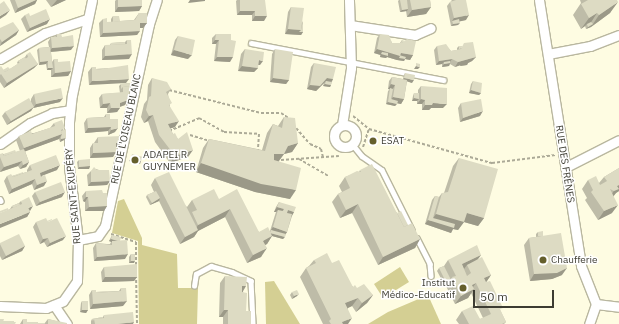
<!DOCTYPE html>
<html>
<head>
<meta charset="utf-8">
<style>
	body { margin:0 }
	#map { position:relative; width:619px; height:324px; overflow:hidden; background:#fefce2; font-family:"IBM Plex Sans",sans-serif }
	div>[style] { position:absolute }
	[style*='--x'] { left:calc(var(--x)*1px); top:calc(var(--y)*1px); width:calc(var(--w)*1px); rotate:calc(var(--a)*1deg) }
	.green>* { inset:0; background:#d4cf93 }
	.path>* { height:2px; margin-top:-1px; transform-origin:0; background:repeating-linear-gradient(90deg,#acaa97 0 3px,transparent 0 5px) }
	.roads { filter:drop-shadow(1px 0 #b9b79f) drop-shadow(-1px 0 #b9b79f) drop-shadow(0 1px #b9b79f) drop-shadow(0 -1px #b9b79f) }
	.service>* { height:4.5px; margin:-2.25px; padding:0 2.25px; transform-origin:2.25px; border-radius:2.25px; background:#fff }
	.minor>* { height:9px; margin:-4.5px; padding:0 4.5px; transform-origin:4.5px; border-radius:4.5px; background:#fff }
	.minor>.ring { margin:-4.5px; padding:0; box-sizing:content-box; background:none; border:9px solid #fff; border-radius:50% }
	.wall>* { inset:0; background:#bebca8 }
	.shaded-wall>* { inset:0; background:#9b9988 }
	.building>* { inset:0; background:#dddbc3 }
	.dots>* { width:11px; height:11px; translate:-50% -50%; box-sizing:border-box; border:2px solid #fff; border-radius:50% }
	span { translate:-50% -50%; white-space:nowrap; text-align:center; line-height:1.15; -webkit-text-stroke:3px #fff; paint-order:stroke }
	.street-label { font-size:10px; color:#3d3c32 }
	.poi-label { font-size:10px; color:#3d3c32 }
	.left { translate:0 -50%; text-align:left }
	.right { translate:-100% -50%; text-align:right }
	.scale { position:absolute; left:473px; top:290px; width:81px; height:18px; box-sizing:border-box; border:2px solid #3d3c32; border-top:0; padding-left:5px; font-size:12px; line-height:14px; white-space:nowrap; color:#3d3c32; -webkit-text-stroke:3px #fff; paint-order:stroke }
</style>
</head>
<body>
<div id="map">
	<div class="green">
		<div style="clip-path:polygon(124px 199px,142px 238px,142px 245px,177px 254px,178px 288px,198px 288px,197px 324px,139px 324px,138px 241px,112px 233px,118px 201px)"></div>
		<div style="clip-path:polygon(400px 267px,409px 282px,383px 298px,374px 284px)"></div>
		<div style="clip-path:polygon(274px 281px,300px 324px,266px 324px,265px 282px)"></div>
		<div style="clip-path:polygon(428px 295px,441px 324px,368px 324px,388px 312px)"></div>
	</div>
	<div class="path">
		<div style="--x:169;--y:90;--w:95;--a:14"></div>
		<div style="--x:261;--y:113;--w:20;--a:0"></div>
		<div style="--x:281;--y:113;--w:11;--a:34"></div>
		<div style="--x:353;--y:116;--w:21;--a:39"></div>
		<div style="--x:369;--y:129;--w:128;--a:15.5"></div>
		<div style="--x:492;--y:163;--w:64;--a:-7.2"></div>
		<div style="--x:296;--y:128;--w:21;--a:49"></div>
		<div style="--x:310;--y:144;--w:12;--a:24"></div>
		<div style="--x:321;--y:149;--w:8;--a:76"></div>
		<div style="--x:169;--y:131;--w:33;--a:-23"></div>
		<div style="--x:199;--y:118;--w:29;--a:29"></div>
		<div style="--x:224;--y:132;--w:35;--a:3"></div>
		<div style="--x:259;--y:134;--w:16;--a:94"></div>
		<div style="--x:190;--y:135;--w:21;--a:17"></div>
		<div style="--x:363;--y:147;--w:19;--a:-72"></div>
		<div style="--x:299;--y:159;--w:34;--a:30"></div>
		<div style="--x:281;--y:160;--w:58;--a:-3.9"></div>
		<div style="--x:111;--y:234;--w:26;--a:18"></div>
		<div style="--x:136;--y:242;--w:25;--a:90"></div>
		<div style="--x:136;--y:275;--w:49;--a:88.8"></div>
	</div>
	<div class="roads">
		<div class="service">
			<div style="--x:251;--y:43;--w:196;--a:10.9"></div>
			<div style="--x:353;--y:145;--w:14;--a:51"></div>
			<div style="--x:362;--y:156;--w:24;--a:35"></div>
			<div style="--x:382;--y:170;--w:67;--a:63.4"></div>
			<div style="--x:0;--y:199;--w:2;--a:63"></div>
			<div style="--x:417;--y:238;--w:29;--a:63"></div>
			<div style="--x:430;--y:264;--w:12;--a:85"></div>
			<div style="--x:194;--y:286;--w:12;--a:-81"></div>
			<div style="--x:196;--y:274;--w:17;--a:-28"></div>
			<div style="--x:211;--y:266;--w:22;--a:16"></div>
			<div style="--x:232;--y:272;--w:21;--a:25"></div>
			<div style="--x:251;--y:281;--w:43;--a:87.3"></div>
		</div>
		<div class="minor">
			<div style="--x:539;--y:0;--w:269;--a:81"></div>
			<div style="--x:581;--y:266;--w:41;--a:68.5"></div>
			<div style="--x:596;--y:304;--w:21;--a:109"></div>
			<div style="--x:350;--y:25;--w:66;--a:8.7"></div>
			<div style="--x:415;--y:35;--w:17;--a:-24"></div>
			<div style="--x:548;--y:54;--w:43;--a:-10.8"></div>
			<div style="--x:590;--y:46;--w:31;--a:-21"></div>
			<div style="--x:0;--y:59;--w:52;--a:-30"></div>
			<div style="--x:45;--y:33;--w:44;--a:-18.4"></div>
			<div class="ring" style="left:334px;top:125px;width:13px;height:13px"></div>
			<div style="--x:342;--y:125;--w:58;--a:-81"></div>
			<div style="--x:351;--y:68;--w:68;--a:-91.7"></div>
			<div style="--x:0;--y:144;--w:37;--a:-35"></div>
			<div style="--x:30;--y:123;--w:24;--a:-24"></div>
			<div style="--x:52;--y:113;--w:18;--a:-9"></div>
			<div style="--x:566;--y:167;--w:59;--a:-27"></div>
			<div style="--x:78;--y:240;--w:20;--a:-11"></div>
			<div style="--x:98;--y:236;--w:12;--a:-55"></div>
			<div style="--x:105;--y:226;--w:207;--a:-77.7"></div>
			<div style="--x:149;--y:24;--w:25;--a:-72"></div>
			<div style="--x:596;--y:304;--w:23;--a:7"></div>
			<div style="--x:54;--y:305;--w:23;--a:56"></div>
			<div style="--x:0;--y:306;--w:46;--a:2.5"></div>
			<div style="--x:46;--y:308;--w:18;--a:-22"></div>
			<div style="--x:63;--y:301;--w:24;--a:-55"></div>
			<div style="--x:77;--y:281;--w:41;--a:-88.6"></div>
			<div style="--x:78;--y:240;--w:74;--a:-97"></div>
			<div style="--x:69;--y:167;--w:45;--a:-90"></div>
			<div style="--x:69;--y:122;--w:27;--a:-84"></div>
			<div style="--x:72;--y:95;--w:97;--a:-78.1"></div>
		</div>
	</div>
	<div class="wall">
		<div style="clip-path:polygon(10px 0,37px 0,35px 4px,15px 13px)"></div>
		<div style="clip-path:polygon(46px 0,66px 0,51px 7px)"></div>
		<div style="clip-path:polygon(116px 0,142px 0,142px 6px,139px 11px,115px 12px,115px 1px)"></div>
		<div style="clip-path:polygon(237px 0,265px 0,264px 21px,252px 21px,252px 15px,237px 15px,236px 1px)"></div>
		<div style="clip-path:polygon(399px 0,430px 0,431px 7px,426px 14px,407px 17px,406px 11px,400px 12px,398px 1px)"></div>
		<div style="clip-path:polygon(451px 0,466px 0,466px 20px,460px 21px,458px 25px,451px 26px,447px 6px,450px 2px,452px 1px)"></div>
		<div style="clip-path:polygon(580px 0,617px 0,610px 13px,591px 27px,586px 29px,585px 26px,581px 29px,573px 15px,581px 3px)"></div>
		<div style="clip-path:polygon(291px 7px,302px 23px,303px 21px,303px 32px,301px 35px,285px 34px,288px 12px)"></div>
		<div style="clip-path:polygon(139px 13px,147px 23px,143px 28px,140px 28px,137px 35px,100px 37px,99px 23px,103px 19px,107px 22px,111px 22px,111px 19px,113px 16px,120px 21px,134px 20px)"></div>
		<div style="clip-path:polygon(25px 15px,30px 16px,47px 24px,27px 32px,21px 19px)"></div>
		<div style="clip-path:polygon(0 28px,19px 30px,16px 35px,0 46px)"></div>
		<div style="clip-path:polygon(57px 34px,62px 37px,71px 50px,51px 52px,52px 62px,54px 59px,71px 71px,68px 76px,51px 77px,51px 70px,47px 70px,46px 64px,39px 65px,37px 50px,39px 48px,49px 47px,48px 42px,51px 37px,55px 37px)"></div>
		<div style="clip-path:polygon(216px 34px,230px 62px,214px 61px,216px 44px,212px 44px,212px 38px)"></div>
		<div style="clip-path:polygon(380px 34px,391px 41px,392px 43px,400px 43px,402px 40px,413px 55px,410px 60px,405px 59px,404px 61px,397px 60px,387px 57px,386px 58px,380px 57px,380px 55px,374px 53px,377px 38px)"></div>
		<div style="clip-path:polygon(178px 36px,188px 59px,171px 55px,175px 40px)"></div>
		<div style="clip-path:polygon(127px 40px,129px 59px,102px 60px,102px 50px,105px 45px,110px 45px,111px 43px,125px 42px)"></div>
		<div style="clip-path:polygon(437px 46px,448px 48px,451px 51px,457px 50px,457px 48px,459px 46px,476px 57px,472px 61px,468px 63px,467px 65px,460px 66px,460px 65px,455px 67px,450px 64px,449px 66px,442px 67px,442px 64px,436px 65px,434px 50px)"></div>
		<div style="clip-path:polygon(245px 49px,260px 65px,258px 65px,258px 68px,254px 72px,238px 71px,241px 54px)"></div>
		<div style="clip-path:polygon(275px 49px,289px 80px,286px 84px,270px 82px,272px 54px)"></div>
		<div style="clip-path:polygon(27px 54px,38px 64px,34px 68px,4px 88px,0 82px,0 67px,3px 70px,10px 69px,18px 64px,17px 63px,18px 61px,25px 57px)"></div>
		<div style="clip-path:polygon(314px 63px,333px 79px,330px 87px,323px 86px,324px 83px,316px 91px,307px 89px,311px 67px)"></div>
		<div style="clip-path:polygon(92px 67px,96px 69px,109px 68px,89px 85px,88px 72px)"></div>
		<div style="clip-path:polygon(405px 73px,412px 83px,407px 81px,404px 99px,401px 104px,397px 103px,395px 106px,386px 104px,388px 91px,390px 89px,388px 89px,389px 81px,392px 77px,403px 79px,404px 75px)"></div>
		<div style="clip-path:polygon(152px 78px,171px 89px,168px 94px,170px 107px,175px 127px,170px 128px,173px 134px,178px 139px,188px 157px,170px 163px,155px 142px,148px 121px,144px 123px,141px 117px,144px 104px,147px 100px,148px 85px)"></div>
		<div style="clip-path:polygon(473px 81px,481px 93px,479px 95px,469px 93px,471px 84px)"></div>
		<div style="clip-path:polygon(130px 83px,125px 105px,120px 107px,117px 112px,107px 113px,107px 108px,100px 108px,99px 98px,102px 94px,120px 93px,119px 86px,121px 84px)"></div>
		<div style="clip-path:polygon(421px 86px,443px 108px,431px 108px,429px 110px,422px 110px,422px 104px,417px 104px,417px 101px,412px 101px,413px 96px,414px 93px,418px 93px,418px 90px)"></div>
		<div style="clip-path:polygon(34px 94px,60px 102px,33px 108px,31px 111px,7px 125px,2px 116px,5px 112px,31px 101px,31px 99px)"></div>
		<div style="clip-path:polygon(461px 103px,480px 116px,460px 122px,458px 108px)"></div>
		<div style="clip-path:polygon(106px 114px,110px 119px,115px 132px,108px 135px,108px 131px,85px 133px,84px 123px,87px 118px,104px 117px)"></div>
		<div style="clip-path:polygon(284px 117px,298px 143px,292px 152px,284px 154px,279px 161px,290px 199px,255px 192px,196px 172px,203px 148px,209px 139px,262px 150px,267px 133px,273px 124px,278px 126px)"></div>
		<div style="clip-path:polygon(54px 123px,64px 130px,64px 140px,60px 142px,59px 139px,25px 151px,29px 162px,26px 167px,20px 169px,18px 166px,0 172px,0 154px,4px 154px,16px 152px,20px 151px,16px 140px,19px 136px,31px 133px,34px 133px,50px 128px)"></div>
		<div style="clip-path:polygon(98px 137px,118px 147px,116px 147px,113px 157px,90px 158px,90px 148px,93px 143px,94px 143px)"></div>
		<div style="clip-path:polygon(459px 158px,484px 218px,478px 226px,464px 222px,458px 230px,453px 229px,451px 233px,425px 224px,432px 200px,435px 196px,439px 197px,442px 193px,444px 193px,453px 166px)"></div>
		<div style="clip-path:polygon(79px 160px,90px 166px,89px 169px,78px 169px,77px 162px)"></div>
		<div style="clip-path:polygon(30px 165px,57px 170px,42px 175px,44px 186px,34px 190px,32px 184px,9px 194px,4px 181px,7px 176px,12px 176px,23px 173px,27px 172px,27px 170px)"></div>
		<div style="clip-path:polygon(619px 168px,619px 191px,616px 193px,613px 196px,612px 213px,598px 220px,585px 200px,587px 198px,582px 189px,588px 180px,599px 183px,604px 177px)"></div>
		<div style="clip-path:polygon(96px 169px,99px 170px,110px 181px,107px 185px,88px 186px,87px 175px,91px 171px)"></div>
		<div style="clip-path:polygon(360px 170px,397px 213px,420px 239px,415px 248px,378px 265px,352px 213px,340px 218px,332px 202px,338px 194px,342px 192px,339px 186px,345px 177px,359px 172px)"></div>
		<div style="clip-path:polygon(155px 178px,187px 207px,192px 200px,219px 199px,259px 232px,270px 231px,275px 215px,276px 212px,274px 212px,276px 207px,279px 202px,294px 212px,292px 216px,287px 232px,283px 239px,272px 236px,267px 244px,265px 245px,261px 257px,247px 263px,225px 217px,198px 231px,194px 237px,180px 244px,159px 201px,150px 205px,146px 197px,147px 195px,154px 192px,151px 185px)"></div>
		<div style="clip-path:polygon(86px 191px,103px 193px,107px 206px,104px 211px,85px 211px,85px 202px,83px 201px,82px 196px)"></div>
		<div style="clip-path:polygon(35px 192px,62px 197px,36px 206px,32px 196px)"></div>
		<div style="clip-path:polygon(21px 201px,30px 211px,30px 212px,27px 217px,8px 210px,10px 209px,12px 206px,19px 203px)"></div>
		<div style="clip-path:polygon(47px 221px,63px 240px,47px 247px,44px 242px,40px 244px,33px 227px,36px 222px)"></div>
		<div style="clip-path:polygon(538px 232px,543px 236px,562px 275px,552px 279px,530px 281px,524px 245px,529px 238px,536px 237px,536px 234px)"></div>
		<div style="clip-path:polygon(112px 235px,120px 241px,125px 259px,94px 261px,93px 248px,96px 243px,107px 244px,110px 244px,111px 242px,109px 241px)"></div>
		<div style="clip-path:polygon(0 243px,25px 246px,22px 251px,2px 260px,0 256px)"></div>
		<div style="clip-path:polygon(131px 254px,134px 263px,129px 263px,129px 257px)"></div>
		<div style="clip-path:polygon(481px 255px,478px 259px,491px 275px,486px 282px,506px 322px,504px 324px,459px 324px,456px 320px,462px 311px,480px 319px,483px 318px,471px 293px,468px 298px,455px 304px,446px 286px,445px 286px,437px 271px,439px 268px,444px 266px,448px 260px)"></div>
		<div style="clip-path:polygon(314px 260px,332px 263px,353px 287px,373px 295px,367px 303px,356px 312px,352px 306px,348px 308px,348px 324px,323px 324px,300px 277px,306px 268px,309px 266px)"></div>
		<div style="clip-path:polygon(104px 267px,137px 277px,134px 281px,102px 282px,101px 272px)"></div>
		<div style="clip-path:polygon(225px 276px,243px 291px,246px 311px,251px 324px,223px 324px,223px 317px,219px 317px,220px 283px)"></div>
		<div style="clip-path:polygon(121px 288px,123px 306px,90px 309px,89px 295px,92px 290px,96px 292px,119px 291px)"></div>
		<div style="clip-path:polygon(292px 292px,297px 296px,292px 299px,290px 295px)"></div>
		<div style="clip-path:polygon(82px 301px,88px 310px,86px 313px,80px 312px,81px 303px)"></div>
		<div style="clip-path:polygon(104px 315px,133px 324px,91px 324px,91px 321px,92px 319px,103px 317px)"></div>
		<div style="clip-path:polygon(23px 319px,27px 322px,44px 324px,20px 324px)"></div>
		<div style="clip-path:polygon(48px 319px,67px 324px,44px 324px)"></div>
	</div>
	<div class="shaded-wall">
		<div style="clip-path:polygon(36px 0,37px 0,35px 4px,15px 13px,18px 8px)"></div>
		<div style="clip-path:polygon(57px 0,66px 0,51px 7px)"></div>
		<div style="clip-path:polygon(190px 0,205px 0,205px 1px,188px 3px)"></div>
		<div style="clip-path:polygon(618px 2px,610px 13px,591px 27px,599px 15px)"></div>
		<div style="clip-path:polygon(142px 6px,139px 11px,115px 12px,118px 7px)"></div>
		<div style="clip-path:polygon(431px 7px,426px 14px,407px 17px,412px 10px)"></div>
		<div style="clip-path:polygon(408px 9px,407px 11px,400px 12px,402px 10px)"></div>
		<div style="clip-path:polygon(10px 10px,6px 15px,0 19px,0 16px)"></div>
		<div style="clip-path:polygon(240px 11px,255px 11px,252px 15px,237px 15px)"></div>
		<div style="clip-path:polygon(597px 13px,590px 24px,587px 24px,585px 26px,581px 29px,589px 18px)"></div>
		<div style="clip-path:polygon(469px 15px,466px 20px,453px 23px,452px 21px,454px 18px)"></div>
		<div style="clip-path:polygon(255px 16px,267px 16px,264px 21px,252px 21px)"></div>
		<div style="clip-path:polygon(50px 19px,47px 24px,27px 32px,30px 28px)"></div>
		<div style="clip-path:polygon(140px 23px,147px 23px,143px 28px,137px 28px)"></div>
		<div style="clip-path:polygon(460px 23px,458px 25px,451px 26px,453px 24px)"></div>
		<div style="clip-path:polygon(593px 24px,591px 27px,586px 29px,588px 27px)"></div>
		<div style="clip-path:polygon(288px 29px,301px 30px,303px 32px,301px 35px,285px 34px)"></div>
		<div style="clip-path:polygon(19px 30px,16px 35px,0 46px,2px 42px)"></div>
		<div style="clip-path:polygon(140px 31px,137px 35px,100px 37px,103px 33px)"></div>
		<div style="clip-path:polygon(215px 40px,219px 40px,216px 44px,212px 44px)"></div>
		<div style="clip-path:polygon(74px 46px,71px 50px,49px 52px,52px 48px)"></div>
		<div style="clip-path:polygon(377px 49px,413px 55px,410px 60px,405px 59px,404px 61px,397px 60px,387px 57px,386px 58px,380px 57px,381px 55px,374px 53px)"></div>
		<div style="clip-path:polygon(174px 50px,192px 55px,188px 59px,171px 55px)"></div>
		<div style="clip-path:polygon(132px 54px,129px 59px,102px 60px,105px 56px)"></div>
		<div style="clip-path:polygon(217px 57px,233px 57px,230px 62px,214px 61px)"></div>
		<div style="clip-path:polygon(476px 57px,472px 61px,468px 63px,467px 65px,460px 66px,461px 65px,455px 67px,458px 62px)"></div>
		<div style="clip-path:polygon(452px 59px,449px 63px,444px 62px,442px 64px,436px 65px,439px 61px)"></div>
		<div style="clip-path:polygon(259px 60px,263px 61px,260px 65px,256px 65px)"></div>
		<div style="clip-path:polygon(48px 61px,46px 64px,39px 65px,40px 62px)"></div>
		<div style="clip-path:polygon(450px 63px,449px 66px,442px 67px,444px 64px)"></div>
		<div style="clip-path:polygon(38px 64px,34px 68px,4px 88px,7px 83px)"></div>
		<div style="clip-path:polygon(242px 66px,258px 68px,254px 72px,238px 71px)"></div>
		<div style="clip-path:polygon(416px 66px,420px 67px,418px 69px,414px 69px)"></div>
		<div style="clip-path:polygon(48px 68px,53px 68px,51px 70px,47px 70px)"></div>
		<div style="clip-path:polygon(71px 71px,68px 76px,51px 77px,55px 73px)"></div>
		<div style="clip-path:polygon(273px 78px,289px 80px,286px 84px,270px 82px)"></div>
		<div style="clip-path:polygon(327px 78px,333px 79px,330px 84px,326px 81px,316px 91px,307px 89px,310px 85px)"></div>
		<div style="clip-path:polygon(404px 78px,414px 80px,412px 83px,403px 80px)"></div>
		<div style="clip-path:polygon(129px 79px,126px 83px,89px 85px,92px 81px)"></div>
		<div style="clip-path:polygon(325px 84px,331px 85px,330px 87px,323px 86px)"></div>
		<div style="clip-path:polygon(391px 84px,395px 85px,392px 90px,388px 89px)"></div>
		<div style="clip-path:polygon(471px 90px,481px 93px,479px 95px,469px 93px)"></div>
		<div style="clip-path:polygon(393px 97px,404px 99px,401px 104px,390px 102px)"></div>
		<div style="clip-path:polygon(63px 98px,60px 102px,33px 108px,31px 111px,7px 125px,11px 121px,34px 107px,36px 104px)"></div>
		<div style="clip-path:polygon(414px 98px,419px 99px,417px 101px,412px 101px)"></div>
		<div style="clip-path:polygon(421px 99px,425px 100px,422px 104px,417px 104px)"></div>
		<div style="clip-path:polygon(128px 100px,125px 105px,116px 108px,120px 103px)"></div>
		<div style="clip-path:polygon(388px 102px,397px 104px,395px 106px,386px 104px)"></div>
		<div style="clip-path:polygon(110px 103px,107px 108px,100px 108px,103px 104px)"></div>
		<div style="clip-path:polygon(433px 103px,447px 104px,443px 108px,431px 108px,429px 110px,422px 110px,425px 105px)"></div>
		<div style="clip-path:polygon(111px 108px,120px 108px,117px 112px,107px 113px)"></div>
		<div style="clip-path:polygon(483px 111px,480px 116px,460px 122px,463px 118px)"></div>
		<div style="clip-path:polygon(153px 115px,148px 121px,144px 123px,149px 116px)"></div>
		<div style="clip-path:polygon(179px 121px,175px 127px,166px 130px,168px 124px)"></div>
		<div style="clip-path:polygon(111px 127px,108px 131px,85px 133px,88px 128px)"></div>
		<div style="clip-path:polygon(118px 128px,115px 132px,108px 135px,111px 130px)"></div>
		<div style="clip-path:polygon(62px 134px,59px 139px,21px 153px,24px 148px)"></div>
		<div style="clip-path:polygon(66px 138px,64px 140px,60px 142px,61px 139px)"></div>
		<div style="clip-path:polygon(371px 140px,377px 142px,375px 144px,369px 142px)"></div>
		<div style="clip-path:polygon(116px 143px,121px 143px,118px 147px,112px 147px)"></div>
		<div style="clip-path:polygon(298px 143px,292px 152px,284px 154px,278px 162px,268px 162px,274px 154px,288px 146px)"></div>
		<div style="clip-path:polygon(193px 150px,188px 157px,170px 163px,175px 156px)"></div>
		<div style="clip-path:polygon(116px 152px,113px 157px,90px 158px,93px 153px)"></div>
		<div style="clip-path:polygon(131px 158px,141px 161px,140px 164px,129px 161px)"></div>
		<div style="clip-path:polygon(22px 161px,18px 166px,0 172px,4px 167px)"></div>
		<div style="clip-path:polygon(29px 162px,26px 167px,20px 169px,23px 165px)"></div>
		<div style="clip-path:polygon(201px 163px,296px 190px,290px 199px,255px 192px,196px 172px)"></div>
		<div style="clip-path:polygon(60px 165px,57px 170px,39px 177px,40px 173px)"></div>
		<div style="clip-path:polygon(90px 166px,89px 169px,78px 169px,79px 167px)"></div>
		<div style="clip-path:polygon(35px 179px,32px 184px,9px 194px,12px 189px)"></div>
		<div style="clip-path:polygon(47px 181px,44px 186px,34px 190px,37px 185px)"></div>
		<div style="clip-path:polygon(110px 181px,107px 185px,88px 186px,91px 182px)"></div>
		<div style="clip-path:polygon(619px 185px,619px 191px,616px 193px,613px 197px,608px 200px,617px 186px)"></div>
		<div style="clip-path:polygon(65px 192px,62px 197px,36px 206px,40px 202px)"></div>
		<div style="clip-path:polygon(86px 197px,88px 197px,85px 202px,83px 201px)"></div>
		<div style="clip-path:polygon(160px 198px,159px 201px,150px 205px,152px 203px)"></div>
		<div style="clip-path:polygon(358px 204px,352px 213px,340px 218px,346px 210px)"></div>
		<div style="clip-path:polygon(618px 205px,612px 213px,598px 220px,604px 211px)"></div>
		<div style="clip-path:polygon(33px 206px,30px 211px,28px 208px)"></div>
		<div style="clip-path:polygon(107px 206px,104px 211px,85px 211px,89px 207px)"></div>
		<div style="clip-path:polygon(277px 207px,284px 209px,280px 214px,278px 210px,276px 212px,274px 212px)"></div>
		<div style="clip-path:polygon(230px 209px,225px 217px,198px 231px,194px 237px,180px 244px,185px 237px,193px 233px,198px 225px)"></div>
		<div style="clip-path:polygon(288px 210px,294px 212px,291px 217px,285px 215px)"></div>
		<div style="clip-path:polygon(30px 212px,27px 217px,0 228px,0 224px)"></div>
		<div style="clip-path:polygon(467px 213px,484px 218px,478px 226px,464px 222px,458px 230px,453px 229px,451px 233px,425px 224px,428px 220px,431px 221px,436px 214px)"></div>
		<div style="clip-path:polygon(273px 227px,287px 232px,284px 236px,271px 230px)"></div>
		<div style="clip-path:polygon(270px 233px,285px 237px,283px 239px,272px 236px,267px 244px,257px 249px,263px 241px)"></div>
		<div style="clip-path:polygon(66px 236px,63px 240px,47px 247px,50px 243px)"></div>
		<div style="clip-path:polygon(48px 238px,44px 242px,40px 244px,43px 239px)"></div>
		<div style="clip-path:polygon(111px 239px,120px 241px,118px 244px,109px 241px)"></div>
		<div style="clip-path:polygon(420px 239px,415px 248px,378px 265px,383px 257px)"></div>
		<div style="clip-path:polygon(25px 246px,22px 251px,2px 260px,6px 256px)"></div>
		<div style="clip-path:polygon(267px 248px,261px 257px,247px 263px,253px 255px)"></div>
		<div style="clip-path:polygon(128px 254px,125px 259px,94px 261px,97px 257px)"></div>
		<div style="clip-path:polygon(481px 255px,475px 263px,467px 265px,464px 269px,456px 273px,462px 264px)"></div>
		<div style="clip-path:polygon(131px 261px,135px 261px,134px 263px,129px 263px)"></div>
		<div style="clip-path:polygon(567px 268px,562px 275px,552px 279px,530px 281px,534px 274px)"></div>
		<div style="clip-path:polygon(491px 275px,485px 284px,484px 278px)"></div>
		<div style="clip-path:polygon(105px 277px,137px 277px,134px 281px,102px 282px)"></div>
		<div style="clip-path:polygon(476px 283px,470px 291px,474px 289px,468px 298px,455px 304px,461px 296px,472px 285px)"></div>
		<div style="clip-path:polygon(242px 286px,246px 286px,242px 293px)"></div>
		<div style="clip-path:polygon(299px 294px,297px 296px,292px 299px,294px 296px)"></div>
		<div style="clip-path:polygon(373px 295px,367px 303px,356px 312px,362px 303px)"></div>
		<div style="clip-path:polygon(358px 298px,352px 306px,339px 312px,345px 303px)"></div>
		<div style="clip-path:polygon(127px 301px,123px 306px,90px 309px,93px 304px)"></div>
		<div style="clip-path:polygon(82px 310px,88px 310px,86px 313px,80px 312px)"></div>
		<div style="clip-path:polygon(224px 310px,228px 310px,223px 317px,219px 317px)"></div>
		<div style="clip-path:polygon(352px 318px,348px 324px,340px 324px,342px 322px)"></div>
		<div style="clip-path:polygon(134px 322px,133px 324px,118px 324px)"></div>
	</div>
	<div class="building">
		<div style="clip-path:polygon(15px 0,36px 0,18px 8px)"></div>
		<div style="clip-path:polygon(118px 0,142px 0,142px 6px,118px 7px)"></div>
		<div style="clip-path:polygon(240px 0,265px 0,267px 16px,255px 16px,255px 11px,240px 11px)"></div>
		<div style="clip-path:polygon(400px 0,407px 0,408px 9px,402px 10px)"></div>
		<div style="clip-path:polygon(410px 0,430px 0,431px 7px,412px 10px)"></div>
		<div style="clip-path:polygon(456px 0,466px 0,469px 15px,454px 18px,450px 2px)"></div>
		<div style="clip-path:polygon(588px 0,617px 0,618px 2px,599px 15px,597px 13px,589px 18px,581px 4px)"></div>
		<div style="clip-path:polygon(4px 1px,10px 10px,0 16px,0 4px)"></div>
		<div style="clip-path:polygon(291px 7px,304px 8px,301px 30px,288px 29px)"></div>
		<div style="clip-path:polygon(46px 9px,50px 19px,30px 28px,25px 15px,29px 13px,30px 16px)"></div>
		<div style="clip-path:polygon(139px 13px,147px 13px,147px 23px,140px 23px,140px 31px,103px 33px,103px 19px,107px 18px,107px 22px,135px 20px)"></div>
		<div style="clip-path:polygon(113px 16px,119px 16px,120px 21px,113px 22px)"></div>
		<div style="clip-path:polygon(459px 19px,460px 23px,453px 24px,452px 21px)"></div>
		<div style="clip-path:polygon(303px 21px,303px 32px,299px 32px,301px 30px)"></div>
		<div style="clip-path:polygon(13px 22px,19px 30px,2px 42px,0 39px,0 28px)"></div>
		<div style="clip-path:polygon(591px 22px,593px 24px,588px 27px,587px 24px)"></div>
		<div style="clip-path:polygon(57px 34px,61px 34px,62px 37px,73px 35px,74px 46px,52px 48px,51px 37px,57px 37px)"></div>
		<div style="clip-path:polygon(216px 34px,231px 34px,231px 40px,236px 41px,233px 57px,217px 57px,219px 40px,215px 40px)"></div>
		<div style="clip-path:polygon(380px 34px,389px 35px,392px 43px,402px 43px,407px 39px,416px 41px,413px 55px,401px 53px,400px 56px,377px 49px)"></div>
		<div style="clip-path:polygon(178px 36px,195px 40px,192px 55px,174px 50px)"></div>
		<div style="clip-path:polygon(127px 40px,131px 40px,132px 54px,105px 56px,105px 45px,127px 44px)"></div>
		<div style="clip-path:polygon(402px 40px,405px 41px,402px 43px,401px 43px)"></div>
		<div style="clip-path:polygon(125px 42px,125px 44px,111px 45px,111px 43px)"></div>
		<div style="clip-path:polygon(473px 42px,476px 57px,458px 62px,452px 59px,439px 61px,437px 46px,446px 44px,451px 51px,461px 49px,464px 43px)"></div>
		<div style="clip-path:polygon(459px 46px,463px 46px,460px 49px,459px 49px)"></div>
		<div style="clip-path:polygon(50px 47px,53px 68px,48px 68px,48px 61px,40px 62px,39px 48px)"></div>
		<div style="clip-path:polygon(245px 49px,264px 52px,263px 61px,259px 60px,258px 68px,242px 66px)"></div>
		<div style="clip-path:polygon(275px 49px,293px 52px,289px 80px,273px 78px)"></div>
		<div style="clip-path:polygon(30px 52px,38px 64px,7px 83px,1px 74px,0 75px,0 67px,1px 66px,5px 72px,28px 57px,27px 54px)"></div>
		<div style="clip-path:polygon(382px 52px,388px 53px,388px 56px,381px 54px)"></div>
		<div style="clip-path:polygon(399px 55px,406px 57px,405px 59px,399px 58px,400px 56px)"></div>
		<div style="clip-path:polygon(25px 57px,26px 59px,20px 63px,18px 61px)"></div>
		<div style="clip-path:polygon(54px 59px,58px 59px,58px 62px,70px 61px,71px 71px,55px 73px)"></div>
		<div style="clip-path:polygon(450px 61px,450px 63px,444px 64px,444px 62px)"></div>
		<div style="clip-path:polygon(314px 63px,336px 67px,333px 79px,327px 78px,320px 86px,310px 85px)"></div>
		<div style="clip-path:polygon(416px 63px,420px 64px,420px 67px,416px 66px)"></div>
		<div style="clip-path:polygon(128px 65px,129px 79px,92px 81px,92px 67px,96px 67px,96px 70px)"></div>
		<div style="clip-path:polygon(8px 67px,10px 69px,5px 72px,3px 70px)"></div>
		<div style="clip-path:polygon(109px 68px,96px 70px,96px 69px)"></div>
		<div style="clip-path:polygon(405px 73px,415px 75px,414px 80px,404px 78px)"></div>
		<div style="clip-path:polygon(392px 77px,407px 80px,404px 99px,393px 97px,395px 85px,391px 84px)"></div>
		<div style="clip-path:polygon(152px 78px,167px 82px,171px 89px,166px 92px,172px 103px,169px 105px,179px 121px,168px 124px,173px 134px,175px 133px,178px 139px,187px 132px,193px 150px,175px 156px,159px 135px,153px 115px,149px 116px,146px 110px,149px 97px,151px 96px)"></div>
		<div style="clip-path:polygon(326px 81px,332px 82px,331px 85px,325px 84px)"></div>
		<div style="clip-path:polygon(473px 81px,482px 83px,481px 93px,471px 90px)"></div>
		<div style="clip-path:polygon(130px 83px,130px 86px,123px 87px,121px 89px,121px 84px)"></div>
		<div style="clip-path:polygon(130px 86px,128px 100px,120px 103px,120px 108px,111px 108px,110px 103px,103px 104px,102px 94px,123px 92px,123px 87px)"></div>
		<div style="clip-path:polygon(421px 86px,447px 88px,447px 104px,433px 103px,432px 105px,425px 105px,425px 100px,421px 99px)"></div>
		<div style="clip-path:polygon(61px 88px,63px 98px,36px 104px,34px 94px)"></div>
		<div style="clip-path:polygon(390px 88px,393px 89px,391px 99px,398px 101px,397px 104px,388px 102px)"></div>
		<div style="clip-path:polygon(414px 93px,419px 93px,419px 99px,414px 98px)"></div>
		<div style="clip-path:polygon(29px 98px,34px 107px,11px 121px,5px 112px)"></div>
		<div style="clip-path:polygon(481px 99px,483px 111px,463px 118px,461px 103px)"></div>
		<div style="clip-path:polygon(106px 114px,110px 114px,110px 119px,118px 119px,118px 128px,111px 130px,111px 127px,88px 128px,87px 118px,106px 117px)"></div>
		<div style="clip-path:polygon(284px 117px,295px 118px,298px 143px,288px 146px,284px 154px,274px 154px,274px 160px,301px 168px,296px 190px,261px 184px,201px 163px,209px 139px,265px 151px,273px 124px,282px 128px)"></div>
		<div style="clip-path:polygon(62px 120px,65px 128px,61px 130px,62px 134px,24px 148px,19px 136px,31px 131px,32px 134px,55px 126px,54px 123px)"></div>
		<div style="clip-path:polygon(66px 129px,66px 138px,61px 139px,61px 137px,62px 134px,61px 131px)"></div>
		<div style="clip-path:polygon(121px 136px,121px 143px,116px 143px,116px 152px,93px 153px,93px 143px,98px 143px,98px 137px)"></div>
		<div style="clip-path:polygon(372px 137px,378px 138px,377px 142px,371px 140px)"></div>
		<div style="clip-path:polygon(24px 149px,29px 162px,23px 165px,22px 161px,4px 167px,0 157px,0 154px,3px 153px,4px 156px)"></div>
		<div style="clip-path:polygon(15px 150px,16px 152px,4px 156px,4px 154px)"></div>
		<div style="clip-path:polygon(132px 154px,143px 157px,141px 161px,131px 158px)"></div>
		<div style="clip-path:polygon(56px 155px,60px 165px,40px 173px,41px 177px,45px 175px,47px 181px,37px 185px,35px 179px,12px 189px,7px 176px,11px 174px,13px 177px,32px 170px,30px 165px)"></div>
		<div style="clip-path:polygon(459px 158px,498px 169px,484px 218px,467px 213px,464px 222px,436px 214px,442px 193px,448px 192px)"></div>
		<div style="clip-path:polygon(90px 159px,90px 166px,79px 167px,79px 160px)"></div>
		<div style="clip-path:polygon(372px 164px,404px 227px,412px 223px,420px 239px,383px 257px,358px 204px,346px 210px,338px 194px,350px 188px,345px 177px,357px 171px,361px 172px,360px 170px)"></div>
		<div style="clip-path:polygon(94px 167px,97px 170px,109px 170px,110px 181px,91px 182px,91px 171px)"></div>
		<div style="clip-path:polygon(619px 168px,619px 185px,617px 186px,619px 189px,614px 191px,610px 189px,618px 205px,604px 211px,591px 192px,593px 190px,588px 180px,596px 176px,600px 185px,607px 181px,604px 177px)"></div>
		<div style="clip-path:polygon(23px 172px,23px 173px,13px 177px,12px 176px)"></div>
		<div style="clip-path:polygon(169px 172px,198px 230px,185px 237px,155px 178px)"></div>
		<div style="clip-path:polygon(61px 182px,65px 192px,40px 202px,35px 192px)"></div>
		<div style="clip-path:polygon(214px 189px,219px 199px,237px 189px,259px 232px,268px 227px,272px 236px,263px 241px,267px 248px,253px 255px,230px 209px,198px 225px,192px 212px,197px 210px,192px 200px)"></div>
		<div style="clip-path:polygon(102px 190px,103px 193px,107px 193px,107px 206px,89px 207px,88px 197px,86px 197px,86px 191px)"></div>
		<div style="clip-path:polygon(156px 191px,160px 198px,152px 203px,147px 195px)"></div>
		<div style="clip-path:polygon(435px 196px,439px 197px,433px 218px,455px 224px,454px 228px,428px 220px)"></div>
		<div style="clip-path:polygon(29px 197px,33px 206px,28px 208px,30px 212px,0 224px,0 213px,22px 204px,21px 201px)"></div>
		<div style="clip-path:polygon(279px 202px,296px 207px,294px 212px,288px 210px,287px 213px,292px 214px,287px 232px,273px 227px,278px 210px,283px 211px,284px 209px,277px 207px)"></div>
		<div style="clip-path:polygon(19px 203px,20px 205px,13px 208px,12px 206px)"></div>
		<div style="clip-path:polygon(8px 208px,8px 210px,0 213px,0 211px)"></div>
		<div style="clip-path:polygon(401px 211px,408px 225px,404px 227px,397px 213px)"></div>
		<div style="clip-path:polygon(46px 218px,48px 222px,57px 218px,66px 236px,50px 243px,48px 238px,43px 239px,36px 222px)"></div>
		<div style="clip-path:polygon(52px 219px,52px 220px,48px 222px,47px 221px)"></div>
		<div style="clip-path:polygon(271px 230px,286px 234px,285px 237px,270px 233px)"></div>
		<div style="clip-path:polygon(543px 231px,543px 236px,538px 236px,538px 232px)"></div>
		<div style="clip-path:polygon(561px 233px,567px 268px,557px 273px,534px 274px,529px 238px)"></div>
		<div style="clip-path:polygon(19px 234px,25px 246px,6px 256px,0 244px,0 243px)"></div>
		<div style="clip-path:polygon(112px 235px,121px 237px,120px 241px,118px 241px,111px 239px)"></div>
		<div style="clip-path:polygon(127px 240px,128px 254px,97px 257px,96px 243px,112px 245px,112px 241px)"></div>
		<div style="clip-path:polygon(477px 245px,481px 255px,462px 264px,467px 276px,471px 273px,467px 265px,482px 257px,491px 275px,484px 278px,486px 282px,490px 281px,503px 308px,500px 309px,506px 322px,502px 324px,469px 324px,462px 311px,473px 306px,480px 319px,491px 314px,476px 283px,472px 285px,474px 289px,461px 296px,452px 277px,456px 276px,448px 260px)"></div>
		<div style="clip-path:polygon(327px 253px,332px 263px,339px 260px,353px 287px,355px 285px,357px 288px,364px 284px,373px 295px,362px 303px,358px 298px,345px 303px,352px 318px,342px 322px,343px 324px,331px 324px,329px 321px,331px 319px,306px 268px,316px 263px,314px 260px)"></div>
		<div style="clip-path:polygon(131px 254px,135px 254px,135px 261px,131px 261px)"></div>
		<div style="clip-path:polygon(137px 264px,137px 277px,105px 277px,104px 267px)"></div>
		<div style="clip-path:polygon(444px 266px,451px 280px,447px 284px,439px 268px)"></div>
		<div style="clip-path:polygon(225px 276px,247px 277px,246px 286px,242px 286px,242px 292px,247px 293px,246px 311px,251px 311px,251px 324px,228px 324px,228px 310px,224px 310px)"></div>
		<div style="clip-path:polygon(121px 288px,126px 288px,127px 301px,93px 304px,92px 290px,96px 290px,96px 293px,121px 291px)"></div>
		<div style="clip-path:polygon(297px 290px,299px 294px,294px 296px,292px 292px)"></div>
		<div style="clip-path:polygon(108px 291px,108px 292px,96px 293px,96px 292px)"></div>
		<div style="clip-path:polygon(82px 301px,88px 301px,88px 310px,82px 310px)"></div>
		<div style="clip-path:polygon(133px 312px,134px 322px,118px 324px,95px 324px,94px 319px,104px 318px,104px 315px)"></div>
		<div style="clip-path:polygon(103px 317px,103px 318px,94px 319px,93px 321px,92px 319px)"></div>
		<div style="clip-path:polygon(0 319px,4px 319px,3px 322px,16px 322px,15px 324px,0 324px)"></div>
		<div style="clip-path:polygon(23px 319px,27px 319px,27px 323px,44px 323px,44px 324px,23px 324px)"></div>
		<div style="clip-path:polygon(48px 319px,67px 323px,67px 324px,48px 324px)"></div>
		<div style="clip-path:polygon(3px 321px,14px 321px,14px 322px,3px 322px)"></div>
		<div style="clip-path:polygon(27px 322px,38px 322px,38px 323px,27px 323px)"></div>
	</div>
	<div class="dots">
		<div style="left:373px;top:141px;background:#655f2c"></div>
		<div style="left:135px;top:160px;background:#655f2c"></div>
		<div style="left:543px;top:260px;background:#655f2c"></div>
		<div style="left:463px;top:288px;background:#655f2c"></div>
	</div>
	<div class="street-label">
		<span style="left:126px;top:129px;rotate:-78deg">RUE DE L'OISEAU BLANC</span>
		<span style="left:565px;top:164px;rotate:81deg">RUE DES FRÊNES</span>
		<span style="left:73px;top:196px;rotate:-95deg">RUE SAINT-EXUPÉRY</span>
	</div>
	<div class="poi-label">
		<span class="left" style="left:381px;top:141px">ESAT</span>
		<span class="left" style="left:143px;top:160px">ADAPEI R<br>GUYNEMER</span>
		<span class="left" style="left:551px;top:260px">Chaufferie</span>
		<span class="right" style="left:455px;top:288px">Institut<br>Médico-Educatif</span>
	</div>
	<div class="scale">50 m</div>
</div>
</body>
</html>
